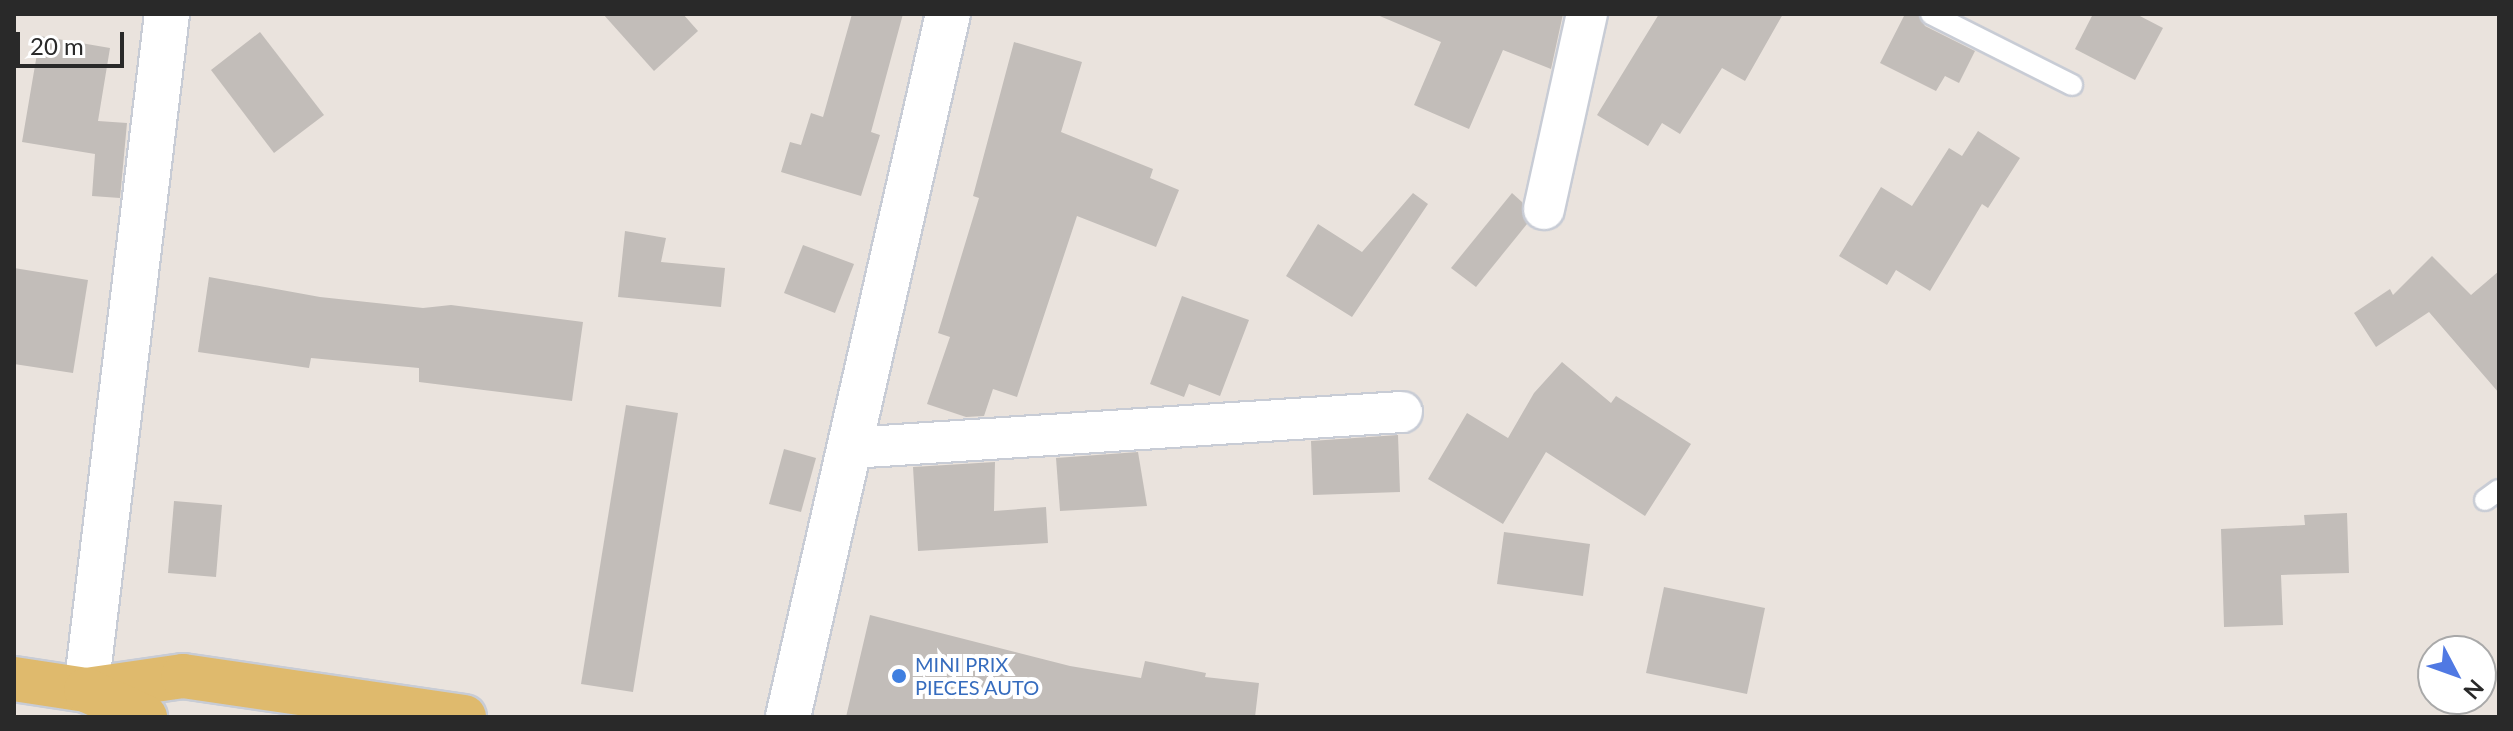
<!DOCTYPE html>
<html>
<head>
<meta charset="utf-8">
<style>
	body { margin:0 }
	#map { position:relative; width:2513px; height:731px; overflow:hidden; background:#eae3dd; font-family:Lato,sans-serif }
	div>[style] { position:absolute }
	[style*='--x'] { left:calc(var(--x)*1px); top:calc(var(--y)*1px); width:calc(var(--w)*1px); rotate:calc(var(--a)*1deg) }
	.building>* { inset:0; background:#c2bdb9 }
	.roads { filter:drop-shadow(2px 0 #c8ccd5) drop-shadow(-2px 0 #c8ccd5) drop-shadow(0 2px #c8ccd5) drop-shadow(0 -2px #c8ccd5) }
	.service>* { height:20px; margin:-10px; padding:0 10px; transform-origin:10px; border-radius:10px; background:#fff }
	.minor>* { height:40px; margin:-20px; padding:0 20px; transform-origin:20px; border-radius:20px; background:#fff }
	.tertiary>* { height:44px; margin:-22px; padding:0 22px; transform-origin:22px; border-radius:22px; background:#fff }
	.secondary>* { height:44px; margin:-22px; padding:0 22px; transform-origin:22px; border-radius:22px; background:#fff }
	.primary>* { height:44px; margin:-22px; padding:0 22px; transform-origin:22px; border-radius:22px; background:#dfba6d }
	.dots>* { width:22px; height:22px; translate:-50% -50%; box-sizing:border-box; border:4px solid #fff; border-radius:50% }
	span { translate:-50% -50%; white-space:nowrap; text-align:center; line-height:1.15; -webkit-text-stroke:8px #fff; paint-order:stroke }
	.shop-label { font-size:20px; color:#366cbe }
	.left { translate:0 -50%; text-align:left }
	.frame { position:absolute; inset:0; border:16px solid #292929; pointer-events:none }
	.north { position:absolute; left:2417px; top:635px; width:80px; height:80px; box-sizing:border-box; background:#fff; border:2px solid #a9a9a9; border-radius:50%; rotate:131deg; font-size:22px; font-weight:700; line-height:32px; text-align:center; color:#292929 }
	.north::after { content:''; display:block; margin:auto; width:28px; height:36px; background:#5079e3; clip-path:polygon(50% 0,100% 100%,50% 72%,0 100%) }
	.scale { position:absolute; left:16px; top:32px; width:108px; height:36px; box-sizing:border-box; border:4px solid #292929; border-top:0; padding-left:10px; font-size:24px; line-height:28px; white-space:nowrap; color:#292929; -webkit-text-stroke:6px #fff; paint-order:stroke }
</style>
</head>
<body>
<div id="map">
	<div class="building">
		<div style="clip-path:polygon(603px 14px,683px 14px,698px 31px,654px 71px)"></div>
		<div style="clip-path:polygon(852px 14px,903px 14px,871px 132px,880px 135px,861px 196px,781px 172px,790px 142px,801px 145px,811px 113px,823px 117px)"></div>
		<div style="clip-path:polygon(1375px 14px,1563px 14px,1551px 69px,1503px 50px,1469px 129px,1414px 105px,1441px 42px)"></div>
		<div style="clip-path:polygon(1659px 14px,1783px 14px,1745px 81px,1722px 68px,1680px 134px,1662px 123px,1648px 146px,1597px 115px)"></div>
		<div style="clip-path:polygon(1905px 14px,1918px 14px,1925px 26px,1975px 51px,1959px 83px,1945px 76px,1936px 91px,1880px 63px)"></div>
		<div style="clip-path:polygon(2093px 14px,2136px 14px,2163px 28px,2135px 80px,2075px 49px)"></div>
		<div style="clip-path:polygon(260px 32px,324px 115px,274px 153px,211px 70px)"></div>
		<div style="clip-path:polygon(40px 36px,110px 48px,98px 121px,127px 123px,120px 198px,92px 196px,95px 154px,22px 142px)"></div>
		<div style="clip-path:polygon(1014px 42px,1082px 62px,1061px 132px,1153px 169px,1150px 178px,1179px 190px,1156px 247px,1077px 216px,1017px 397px,993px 389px,984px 416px,966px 417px,927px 404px,950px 337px,938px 333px,979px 198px,973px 196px)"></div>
		<div style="clip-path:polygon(1978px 131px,2020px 158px,1988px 208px,1982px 204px,1930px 291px,1896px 270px,1887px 285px,1839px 256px,1881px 187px,1912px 206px,1949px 148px,1962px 156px)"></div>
		<div style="clip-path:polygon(1413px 193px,1428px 204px,1352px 317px,1286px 276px,1318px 224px,1362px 252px)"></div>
		<div style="clip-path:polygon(1512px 193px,1522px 202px,1527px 224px,1476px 287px,1451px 268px)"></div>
		<div style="clip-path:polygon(625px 231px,666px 238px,661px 262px,725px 268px,721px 307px,618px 297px)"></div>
		<div style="clip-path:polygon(803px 245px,854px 264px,835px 313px,784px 293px)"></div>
		<div style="clip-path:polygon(2432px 256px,2471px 295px,2499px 271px,2499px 393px,2429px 312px,2376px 347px,2354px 313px,2390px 289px,2393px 295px)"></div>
		<div style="clip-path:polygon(14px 268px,88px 280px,73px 373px,14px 364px)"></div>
		<div style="clip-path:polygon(209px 277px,320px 297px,423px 308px,451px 305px,583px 322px,572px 401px,419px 382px,419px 368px,311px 358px,309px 368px,198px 352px)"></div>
		<div style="clip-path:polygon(1182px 296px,1249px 320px,1220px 396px,1189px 384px,1184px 397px,1150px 384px)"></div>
		<div style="clip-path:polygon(1562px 362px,1611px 403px,1616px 396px,1691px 444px,1645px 516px,1546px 452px,1503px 524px,1428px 479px,1467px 413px,1508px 438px,1534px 393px)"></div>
		<div style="clip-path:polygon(626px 405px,678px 413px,633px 692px,581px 684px)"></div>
		<div style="clip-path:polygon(1398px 435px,1400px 492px,1313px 495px,1311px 441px)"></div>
		<div style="clip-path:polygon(784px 449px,816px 458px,801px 512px,769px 504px)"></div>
		<div style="clip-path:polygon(1138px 452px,1147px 506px,1060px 511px,1056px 458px)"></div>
		<div style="clip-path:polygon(995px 462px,994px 511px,1046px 507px,1048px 543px,918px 551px,913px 467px)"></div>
		<div style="clip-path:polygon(174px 501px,222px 505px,216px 577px,168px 573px)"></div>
		<div style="clip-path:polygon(2347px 513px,2349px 573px,2281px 575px,2283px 625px,2224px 627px,2221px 529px,2305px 525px,2304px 515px)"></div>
		<div style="clip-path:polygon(1504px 532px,1590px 544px,1583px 596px,1497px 584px)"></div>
		<div style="clip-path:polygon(1664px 587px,1765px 608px,1747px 694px,1646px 673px)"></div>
		<div style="clip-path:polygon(870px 615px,1070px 666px,1141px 678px,1145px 661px,1206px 673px,1205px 677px,1259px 683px,1255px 717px,846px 717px)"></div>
	</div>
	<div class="roads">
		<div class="service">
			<div style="--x:1931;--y:14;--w:158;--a:26.7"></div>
			<div style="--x:2485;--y:500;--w:17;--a:-36"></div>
		</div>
		<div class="minor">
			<div style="--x:1544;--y:209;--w:200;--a:-77.6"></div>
			<div style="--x:851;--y:448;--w:552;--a:-3.74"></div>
		</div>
		<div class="tertiary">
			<div style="--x:788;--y:717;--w:721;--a:-77.18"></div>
		</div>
		<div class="secondary">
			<div style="--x:86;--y:690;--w:681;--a:-83.17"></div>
		</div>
		<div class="primary">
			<div style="--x:14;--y:679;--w:73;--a:8.7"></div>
			<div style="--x:86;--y:690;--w:98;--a:-8.2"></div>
			<div style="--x:183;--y:676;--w:284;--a:8.3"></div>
			<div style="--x:86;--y:690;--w:65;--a:24.6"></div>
		</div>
	</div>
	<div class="dots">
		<div style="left:899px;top:676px;background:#3f7fe0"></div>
	</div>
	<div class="shop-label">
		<span class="left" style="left:915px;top:676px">MINI PRIX<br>PIECES AUTO</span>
	</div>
	<div class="frame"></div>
	<div class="north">N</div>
	<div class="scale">20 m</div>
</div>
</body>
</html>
